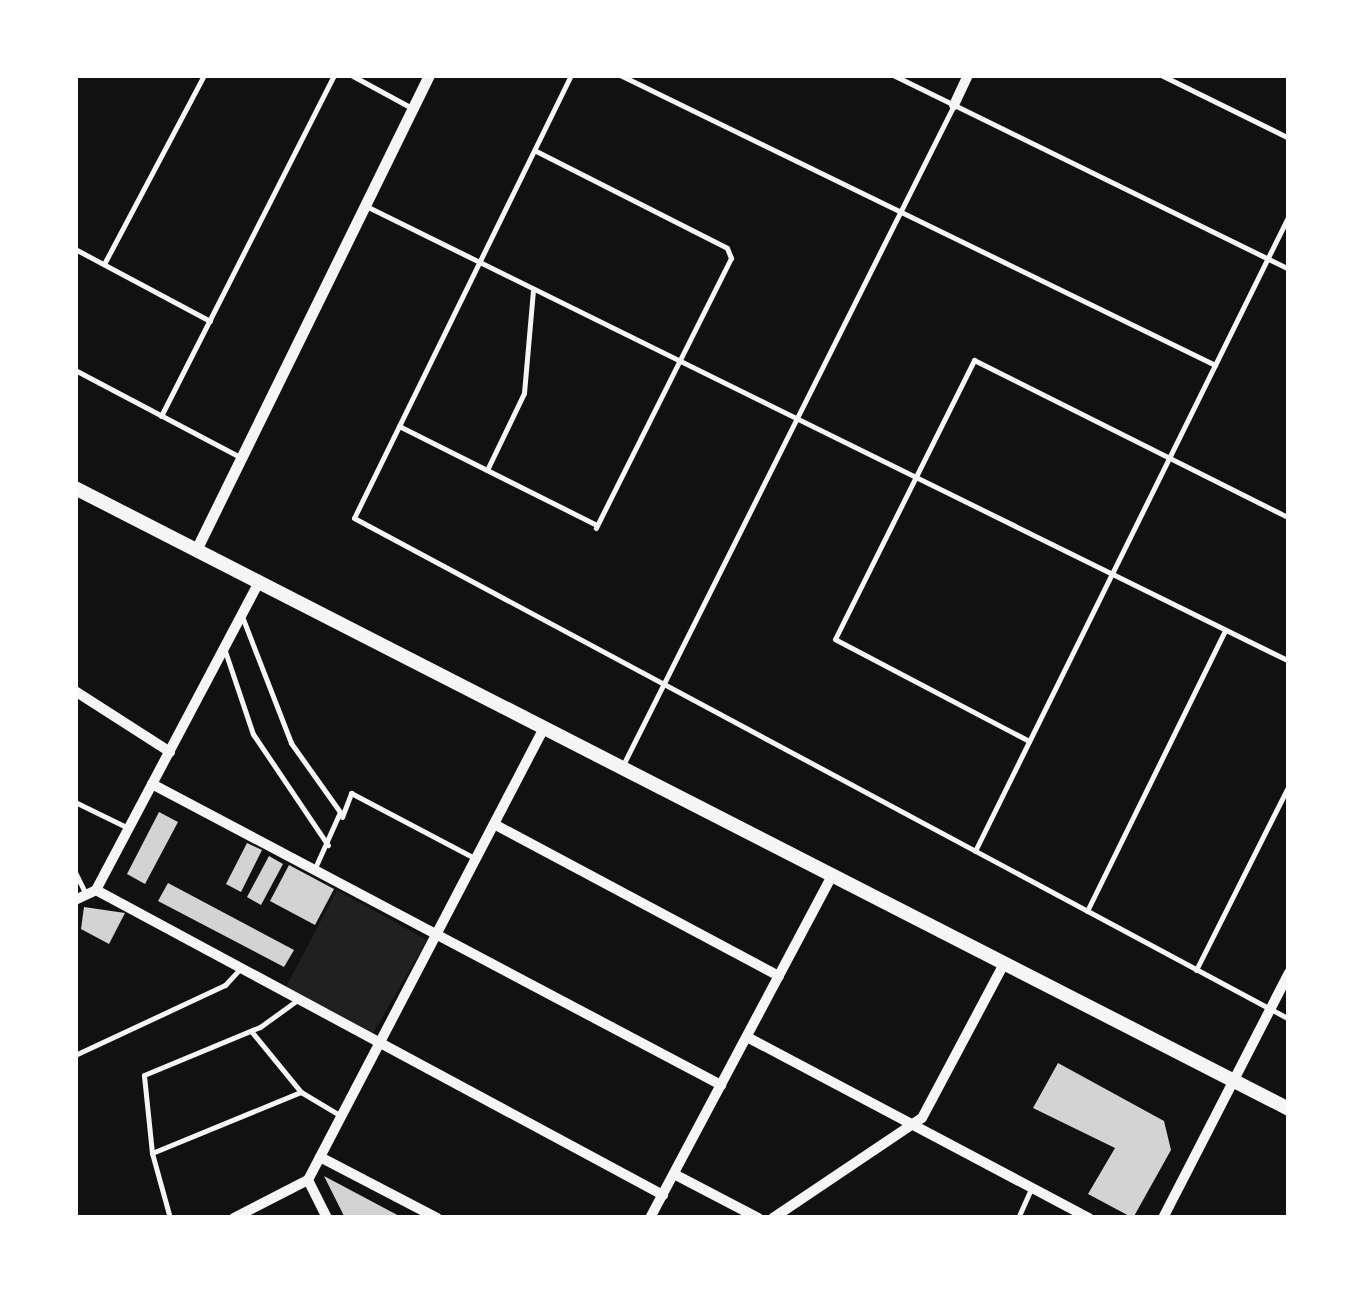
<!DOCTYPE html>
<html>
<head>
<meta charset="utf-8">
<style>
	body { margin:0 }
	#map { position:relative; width:1364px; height:1293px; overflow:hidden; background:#111; font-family:Roboto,sans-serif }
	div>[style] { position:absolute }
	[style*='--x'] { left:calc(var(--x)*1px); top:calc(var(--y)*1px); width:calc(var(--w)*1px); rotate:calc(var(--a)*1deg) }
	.green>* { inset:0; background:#202020 }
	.building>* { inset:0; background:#d3d3d3 }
	.service>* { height:5px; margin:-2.5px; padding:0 2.5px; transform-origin:2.5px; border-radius:2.5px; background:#f5f5f5 }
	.minor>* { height:10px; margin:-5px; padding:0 5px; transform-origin:5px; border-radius:5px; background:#f5f5f5 }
	.tertiary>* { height:11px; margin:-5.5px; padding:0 5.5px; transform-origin:5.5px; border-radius:5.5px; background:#f5f5f5 }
	.secondary>* { height:14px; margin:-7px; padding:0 7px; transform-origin:7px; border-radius:7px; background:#f5f5f5 }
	span { translate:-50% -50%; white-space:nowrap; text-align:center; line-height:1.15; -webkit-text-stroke:9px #fff; paint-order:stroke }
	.frame { position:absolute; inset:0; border:78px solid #fff; pointer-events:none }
</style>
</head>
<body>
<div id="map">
	<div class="green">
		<div style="clip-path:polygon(337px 890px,427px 940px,372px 1035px,286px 987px)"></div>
	</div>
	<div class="building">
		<div style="clip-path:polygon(159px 812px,178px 822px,145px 884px,127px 874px)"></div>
		<div style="clip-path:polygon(247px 843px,262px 850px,241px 892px,226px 884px)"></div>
		<div style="clip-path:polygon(269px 856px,283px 864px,261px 905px,247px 897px)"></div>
		<div style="clip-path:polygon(289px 865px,334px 889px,315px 925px,270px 901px)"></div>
		<div style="clip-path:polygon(168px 883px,294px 950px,284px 967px,158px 901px)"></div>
		<div style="clip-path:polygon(84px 907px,125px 913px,109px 944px,81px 929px)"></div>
		<div style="clip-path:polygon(1058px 1063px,1164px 1121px,1171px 1150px,1133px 1218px,1088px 1194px,1115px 1148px,1033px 1108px)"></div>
		<div style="clip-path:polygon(324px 1176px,403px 1218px,345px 1218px)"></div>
	</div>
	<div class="service">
		<div style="--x:351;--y:75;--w:67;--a:28.5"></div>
		<div style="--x:571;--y:75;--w:493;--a:116.1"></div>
		<div style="--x:354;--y:518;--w:1061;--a:28.18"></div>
		<div style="--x:620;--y:75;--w:662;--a:25.98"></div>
		<div style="--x:893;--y:75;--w:441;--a:26.1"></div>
		<div style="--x:1161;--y:75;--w:143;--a:26.2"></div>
		<div style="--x:75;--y:77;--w:2;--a:-63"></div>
		<div style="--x:536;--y:151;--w:214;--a:26.9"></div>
		<div style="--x:727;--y:248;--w:11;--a:68"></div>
		<div style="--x:731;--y:258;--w:302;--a:116.6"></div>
		<div style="--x:368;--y:207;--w:1027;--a:26.24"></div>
		<div style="--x:75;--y:249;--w:153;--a:28.1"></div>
		<div style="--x:104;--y:264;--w:214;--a:-62.1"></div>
		<div style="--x:75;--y:370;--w:187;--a:27.8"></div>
		<div style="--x:161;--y:416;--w:382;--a:-63.1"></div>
		<div style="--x:399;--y:426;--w:221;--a:26.6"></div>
		<div style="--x:487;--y:470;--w:85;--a:-64.3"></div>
		<div style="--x:524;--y:393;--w:103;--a:-85"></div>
		<div style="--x:243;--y:619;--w:133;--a:68.8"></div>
		<div style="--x:291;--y:743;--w:85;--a:54.6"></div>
		<div style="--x:340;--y:812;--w:64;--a:114.1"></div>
		<div style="--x:225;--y:651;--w:88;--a:71.4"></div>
		<div style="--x:253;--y:734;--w:134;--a:56"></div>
		<div style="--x:1029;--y:741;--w:219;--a:-152.3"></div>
		<div style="--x:835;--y:639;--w:312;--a:-63.5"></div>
		<div style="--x:974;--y:360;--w:352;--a:26.6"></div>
		<div style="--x:623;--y:765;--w:738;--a:-63.37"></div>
		<div style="--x:75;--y:802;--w:57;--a:26.1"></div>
		<div style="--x:342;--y:817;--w:26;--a:-69"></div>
		<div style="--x:351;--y:793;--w:141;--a:27.8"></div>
		<div style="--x:975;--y:851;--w:709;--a:-63.72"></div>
		<div style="--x:75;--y:872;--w:25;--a:64"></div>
		<div style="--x:1087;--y:911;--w:313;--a:-63.8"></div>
		<div style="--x:1196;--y:970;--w:207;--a:-63.3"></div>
		<div style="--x:251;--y:1031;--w:79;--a:50.7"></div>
		<div style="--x:75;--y:1055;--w:166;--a:-25"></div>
		<div style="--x:225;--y:985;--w:22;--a:-47"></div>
		<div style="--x:152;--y:1153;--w:161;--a:-22.3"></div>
		<div style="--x:301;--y:1092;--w:47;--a:31"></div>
		<div style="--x:170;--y:1218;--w:67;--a:-105.5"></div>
		<div style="--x:152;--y:1153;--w:78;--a:-95.9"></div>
		<div style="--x:144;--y:1075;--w:126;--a:-22.5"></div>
		<div style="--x:260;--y:1027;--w:44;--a:-35.8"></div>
		<div style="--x:927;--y:1218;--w:49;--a:0"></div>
		<div style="--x:1018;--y:1218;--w:32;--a:-66"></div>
	</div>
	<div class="minor">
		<div style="--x:954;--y:105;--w:33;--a:-65"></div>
		<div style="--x:75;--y:691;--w:113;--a:32.7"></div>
		<div style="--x:152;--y:784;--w:644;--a:27.88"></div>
		<div style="--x:494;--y:824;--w:323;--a:28.1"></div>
		<div style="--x:96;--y:890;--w:644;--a:28.28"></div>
		<div style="--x:75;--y:900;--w:23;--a:-25"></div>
		<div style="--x:96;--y:890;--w:348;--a:-62.1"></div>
		<div style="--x:747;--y:1037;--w:387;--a:27.9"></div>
		<div style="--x:320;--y:1157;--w:132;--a:27.5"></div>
		<div style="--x:674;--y:1174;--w:95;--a:27.6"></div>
		<div style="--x:308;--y:1180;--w:42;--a:63.4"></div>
		<div style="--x:234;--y:1218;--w:83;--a:-27.2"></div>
		<div style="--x:308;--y:1180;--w:510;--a:-62.43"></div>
		<div style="--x:650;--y:1218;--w:388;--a:-62"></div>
		<div style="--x:773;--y:1218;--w:179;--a:-33.9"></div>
		<div style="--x:922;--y:1118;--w:174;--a:-62"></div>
		<div style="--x:1163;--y:1218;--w:276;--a:-62.8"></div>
	</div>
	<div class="tertiary">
		<div style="--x:196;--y:550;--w:529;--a:-63.87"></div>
	</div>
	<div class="secondary">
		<div style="--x:75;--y:488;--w:1364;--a:27.09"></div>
	</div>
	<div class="frame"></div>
</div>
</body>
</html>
